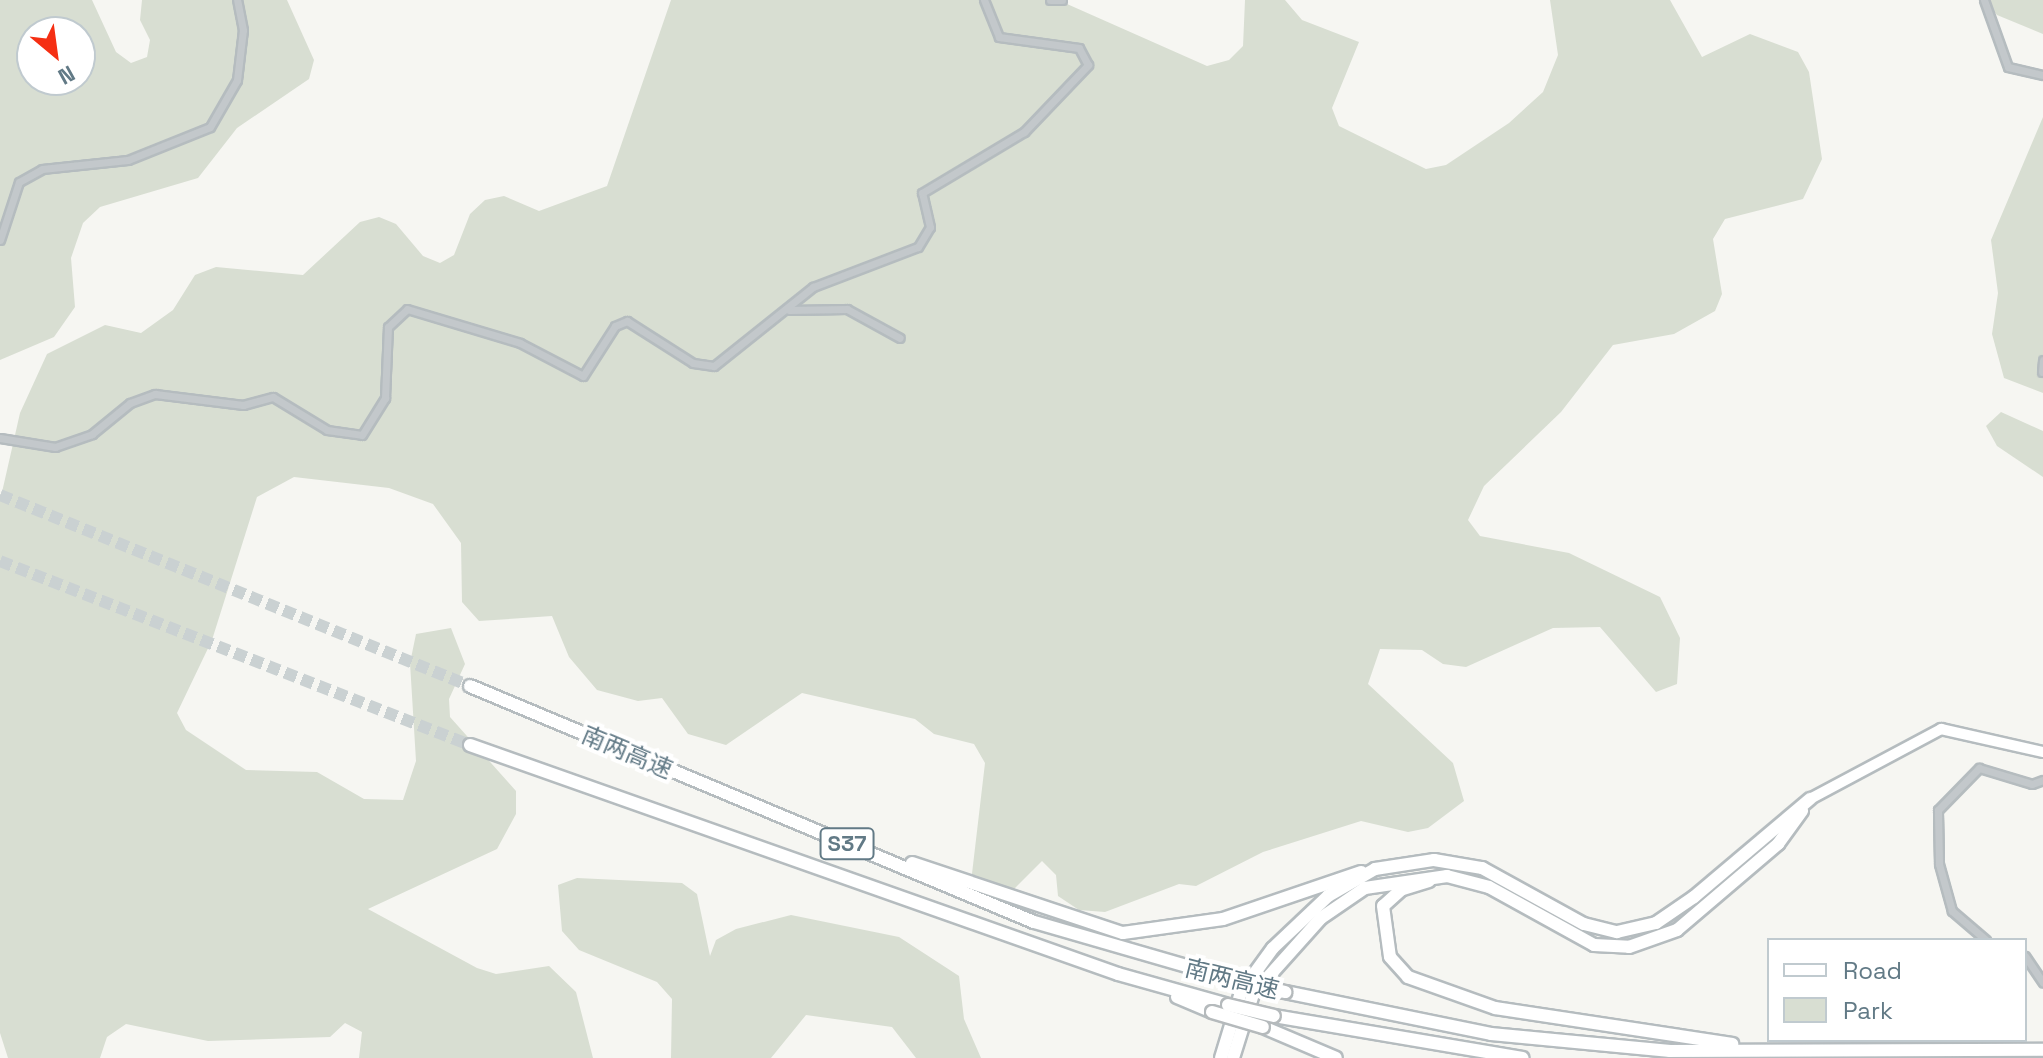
<!DOCTYPE html>
<html>
<head>
<meta charset="utf-8">
<style>
	body { margin:0 }
	#map { position:relative; width:2043px; height:1058px; overflow:hidden; background:#f6f6f2; font-family:"Space Grotesk","Noto Sans SC",sans-serif }
	div>[style] { position:absolute }
	[style*='--x'] { left:calc(var(--x)*1px); top:calc(var(--y)*1px); width:calc(var(--w)*1px); rotate:calc(var(--a)*1deg) }
	.green>* { inset:0; background:#d8ded2 }
	.highway-tunnel>* { height:12px; margin-top:-6px; transform-origin:0; background:repeating-linear-gradient(90deg,#cad1d2 0 12px,transparent 0 18px) }
	.roads { filter:drop-shadow(2px 0 #b5bcbf) drop-shadow(-2px 0 #b5bcbf) drop-shadow(0 2px #b5bcbf) drop-shadow(0 -2px #b5bcbf) }
	.street>* { height:7px; margin:-3.5px; padding:0 3.5px; transform-origin:3.5px; border-radius:3.5px; background:#c3c8cb }
	.secondary>* { height:10px; margin:-5px; padding:0 5px; transform-origin:5px; border-radius:5px; background:#fff }
	.highway>* { height:12px; margin:-6px; padding:0 6px; transform-origin:6px; border-radius:6px; background:#fff }
	.bridges { filter:drop-shadow(2px 0 #b5babc) drop-shadow(-2px 0 #b5babc) drop-shadow(0 2px #b5babc) drop-shadow(0 -2px #b5babc) }
	.highway-bridge>* { height:12px; margin:-6px; padding:0 6px; transform-origin:6px; border-radius:6px; background:#fff }
	span { translate:-50% -50%; white-space:nowrap; text-align:center; line-height:1.15; -webkit-text-stroke:8px #fff; paint-order:stroke }
	.shield-label span { padding:2px 6px; background:#fff; border:2px solid; border-radius:6px; -webkit-text-stroke-width:0 }
	.shield-label { font-size:22px; color:#627a86; font-weight:700 }
	.street-label { font-size:24px; color:#627a86 }
	.legend { position:absolute; left:1767px; top:938px; width:260px; height:104px; box-sizing:border-box; background:#fff; border:2px solid #c0cacf; margin:0; padding:10px 14px; list-style:none; font-size:24px; color:#627a86 }
	.legend li { display:flex; align-items:center; gap:16px; height:40px }
	.legend b { width:40px; border:2px solid #c0cacf }
	.north { position:absolute; left:16px; top:16px; width:80px; height:80px; box-sizing:border-box; background:#fff; border:2px solid #c0cacf; border-radius:50%; rotate:151deg; font-size:22px; font-weight:700; line-height:32px; text-align:center; color:#627a86 }
	.north::after { content:''; display:block; margin:auto; width:28px; height:36px; background:#f52f13; clip-path:polygon(50% 0,100% 100%,50% 72%,0 100%) }
</style>
</head>
<body>
<div id="map">
	<div class="green">
		<div style="clip-path:polygon(evenodd,0 0,92px 0,116px 52px,131px 63px,147px 57px,150px 40px,140px 20px,142px 0,287px 0,314px 60px,309px 79px,237px 128px,198px 178px,100px 207px,83px 223px,71px 258px,75px 307px,54px 337px,0 360px,0 0,32px 32px,80px 32px,80px 80px,32px 80px,32px 32px)"></div>
		<div style="clip-path:polygon(671px 0,1058px 0,1207px 66px,1229px 60px,1243px 46px,1245px 0,1285px 0,1302px 20px,1359px 42px,1332px 108px,1339px 126px,1426px 169px,1446px 165px,1509px 123px,1543px 92px,1558px 55px,1550px 0,1670px 0,1702px 57px,1750px 34px,1798px 52px,1809px 72px,1822px 159px,1803px 199px,1725px 219px,1713px 239px,1722px 294px,1715px 311px,1674px 334px,1613px 345px,1561px 412px,1484px 486px,1468px 520px,1480px 536px,1569px 553px,1660px 597px,1680px 638px,1677px 684px,1656px 692px,1600px 627px,1553px 628px,1466px 667px,1443px 664px,1422px 650px,1380px 649px,1368px 684px,1453px 763px,1464px 801px,1428px 828px,1408px 832px,1361px 821px,1263px 852px,1196px 886px,1179px 884px,1105px 912px,1079px 910px,1058px 896px,1056px 875px,1042px 861px,1013px 890px,987px 895px,971px 882px,985px 763px,974px 744px,934px 734px,915px 719px,802px 693px,726px 745px,688px 734px,662px 698px,638px 701px,597px 690px,569px 657px,552px 616px,479px 621px,462px 602px,461px 543px,433px 504px,389px 488px,294px 477px,257px 497px,212px 640px,177px 713px,186px 730px,246px 770px,317px 772px,364px 799px,403px 800px,416px 761px,410px 663px,416px 634px,451px 628px,465px 664px,449px 699px,450px 717px,516px 791px,516px 814px,497px 849px,368px 909px,477px 968px,496px 974px,549px 966px,576px 992px,593px 1058px,359px 1058px,362px 1032px,345px 1023px,330px 1037px,208px 1041px,126px 1024px,107px 1037px,100px 1058px,8px 1058px,0 1033px,0 501px,20px 413px,47px 354px,105px 325px,141px 333px,173px 310px,195px 275px,216px 267px,303px 275px,360px 222px,379px 217px,396px 224px,423px 256px,440px 263px,454px 255px,470px 214px,485px 200px,504px 196px,539px 211px,607px 186px)"></div>
		<div style="clip-path:polygon(1983px 0,2043px 0,2043px 34px,1997px 15px)"></div>
		<div style="clip-path:polygon(2043px 117px,2043px 393px,2004px 378px,1992px 334px,1998px 293px,1991px 240px)"></div>
		<div style="clip-path:polygon(2001px 412px,2043px 431px,2043px 477px,1997px 446px,1986px 426px)"></div>
		<div style="clip-path:polygon(577px 878px,682px 883px,697px 894px,710px 956px,716px 940px,736px 929px,791px 915px,899px 937px,959px 976px,964px 1019px,981px 1058px,916px 1058px,892px 1027px,806px 1015px,771px 1058px,671px 1058px,672px 999px,657px 982px,579px 950px,562px 931px,558px 885px)"></div>
	</div>
	<div class="highway-tunnel">
		<div style="--x:0;--y:495;--w:507;--a:22.12"></div>
		<div style="--x:0;--y:561;--w:505;--a:21.38"></div>
	</div>
	<div class="roads">
		<div class="street">
			<div style="--x:1050;--y:0;--w:12;--a:0"></div>
			<div style="--x:1984;--y:0;--w:71;--a:70.3"></div>
			<div style="--x:2008;--y:67;--w:36;--a:13"></div>
			<div style="--x:0;--y:240;--w:61;--a:-71.9"></div>
			<div style="--x:19;--y:182;--w:26;--a:-29"></div>
			<div style="--x:42;--y:169;--w:86;--a:-6"></div>
			<div style="--x:128;--y:160;--w:88;--a:-21.9"></div>
			<div style="--x:210;--y:127;--w:54;--a:-60.1"></div>
			<div style="--x:237;--y:80;--w:50;--a:-83.2"></div>
			<div style="--x:243;--y:30;--w:31;--a:-101"></div>
			<div style="--x:789;--y:310;--w:58;--a:-1"></div>
			<div style="--x:847;--y:309;--w:60;--a:28.7"></div>
			<div style="--x:2042;--y:372;--w:12;--a:-85"></div>
			<div style="--x:0;--y:438;--w:56;--a:9.3"></div>
			<div style="--x:55;--y:447;--w:39;--a:-19"></div>
			<div style="--x:92;--y:434;--w:49;--a:-39.2"></div>
			<div style="--x:130;--y:403;--w:27;--a:-20"></div>
			<div style="--x:155;--y:394;--w:89;--a:7.1"></div>
			<div style="--x:243;--y:405;--w:31;--a:-15"></div>
			<div style="--x:273;--y:397;--w:63;--a:31.4"></div>
			<div style="--x:327;--y:430;--w:35;--a:8"></div>
			<div style="--x:362;--y:435;--w:44;--a:-58.1"></div>
			<div style="--x:385;--y:398;--w:71;--a:-87.6"></div>
			<div style="--x:388;--y:327;--w:26;--a:-43"></div>
			<div style="--x:407;--y:309;--w:118;--a:16.7"></div>
			<div style="--x:520;--y:343;--w:71;--a:27.6"></div>
			<div style="--x:583;--y:376;--w:59;--a:-57.4"></div>
			<div style="--x:615;--y:326;--w:13;--a:-23"></div>
			<div style="--x:627;--y:321;--w:78;--a:32.5"></div>
			<div style="--x:693;--y:363;--w:21;--a:8"></div>
			<div style="--x:714;--y:366;--w:127;--a:-38.6"></div>
			<div style="--x:813;--y:287;--w:112;--a:-20.9"></div>
			<div style="--x:918;--y:247;--w:23;--a:-59"></div>
			<div style="--x:930;--y:227;--w:35;--a:-103"></div>
			<div style="--x:922;--y:193;--w:119;--a:-30.9"></div>
			<div style="--x:1024;--y:132;--w:93;--a:-46.3"></div>
			<div style="--x:1088;--y:65;--w:19;--a:-118"></div>
			<div style="--x:1079;--y:48;--w:81;--a:-172.2"></div>
			<div style="--x:999;--y:37;--w:40;--a:-112"></div>
			<div style="--x:1986;--y:940;--w:45;--a:-139.5"></div>
			<div style="--x:1952;--y:911;--w:49;--a:-105.5"></div>
			<div style="--x:1939;--y:864;--w:54;--a:-91.1"></div>
			<div style="--x:1938;--y:810;--w:59;--a:-45.7"></div>
			<div style="--x:1979;--y:768;--w:55;--a:16.8"></div>
			<div style="--x:2032;--y:784;--w:12;--a:-20"></div>
			<div style="--x:2025;--y:956;--w:32;--a:56"></div>
		</div>
		<div class="secondary">
			<div style="--x:1810;--y:799;--w:149;--a:-28.1"></div>
			<div style="--x:1941;--y:729;--w:105;--a:12.7"></div>
		</div>
		<div class="highway">
			<div style="--x:470;--y:686;--w:611;--a:22.71"></div>
			<div style="--x:1034;--y:922;--w:205;--a:16.1"></div>
			<div style="--x:470;--y:745;--w:687;--a:19.46"></div>
			<div style="--x:1118;--y:974;--w:114;--a:15.7"></div>
			<div style="--x:912;--y:863;--w:222;--a:18.4"></div>
			<div style="--x:1123;--y:933;--w:101;--a:-8"></div>
			<div style="--x:1223;--y:919;--w:146;--a:-18.8"></div>
			<div style="--x:1429;--y:881;--w:28;--a:163"></div>
			<div style="--x:1402;--y:889;--w:25;--a:138"></div>
			<div style="--x:1383;--y:906;--w:51;--a:82.2"></div>
			<div style="--x:1390;--y:957;--w:27;--a:48"></div>
			<div style="--x:1408;--y:977;--w:92;--a:19.6"></div>
			<div style="--x:1495;--y:1008;--w:240;--a:8.6"></div>
			<div style="--x:1285;--y:992;--w:210;--a:11.5"></div>
			<div style="--x:1491;--y:1034;--w:180;--a:5.4"></div>
			<div style="--x:1670;--y:1051;--w:373;--a:-0.2"></div>
			<div style="--x:1177;--y:997;--w:38;--a:23"></div>
			<div style="--x:1274;--y:1016;--w:252;--a:9.6"></div>
			<div style="--x:1263;--y:1027;--w:79;--a:23"></div>
			<div style="--x:1221;--y:1058;--w:69;--a:-73.1"></div>
			<div style="--x:1241;--y:992;--w:54;--a:-54"></div>
			<div style="--x:1273;--y:948;--w:76;--a:-43.4"></div>
			<div style="--x:1328;--y:896;--w:54;--a:-29.9"></div>
			<div style="--x:1375;--y:869;--w:60;--a:-8.7"></div>
			<div style="--x:1434;--y:860;--w:49;--a:9.5"></div>
			<div style="--x:1482;--y:868;--w:116;--a:28.8"></div>
			<div style="--x:1584;--y:924;--w:34;--a:14"></div>
			<div style="--x:1617;--y:932;--w:40;--a:-13"></div>
			<div style="--x:1656;--y:923;--w:46;--a:-34.4"></div>
			<div style="--x:1694;--y:897;--w:152;--a:-40.2"></div>
			<div style="--x:1233;--y:1058;--w:67;--a:-72.6"></div>
			<div style="--x:1253;--y:994;--w:102;--a:-48.2"></div>
			<div style="--x:1321;--y:918;--w:53;--a:-34.3"></div>
			<div style="--x:1365;--y:888;--w:83;--a:-8.3"></div>
			<div style="--x:1447;--y:876;--w:43;--a:14.7"></div>
			<div style="--x:1489;--y:887;--w:120;--a:28.9"></div>
			<div style="--x:1594;--y:945;--w:35;--a:3"></div>
			<div style="--x:1629;--y:947;--w:51;--a:-19.5"></div>
			<div style="--x:1677;--y:930;--w:133;--a:-40.4"></div>
			<div style="--x:1778;--y:844;--w:41;--a:-54"></div>
		</div>
	</div>
	<div class="bridges">
		<div class="highway-bridge">
			<div style="--x:1231;--y:979;--w:56;--a:13.5"></div>
			<div style="--x:1228;--y:1005;--w:47;--a:13.4"></div>
			<div style="--x:1212;--y:1012;--w:53;--a:16.4"></div>
		</div>
	</div>
	<div class="shield-label">
		<span style="left:847px;top:844px">S37</span>
	</div>
	<div class="street-label">
		<span style="left:627px;top:752px;rotate:23deg">南两高速</span>
		<span style="left:1232px;top:979px;rotate:14deg">南两高速</span>
	</div>
	<ul class="legend">
	<li><b style="height:10px;background:#fff"></b>Road</li>
	<li><b style="height:22px;background:#d8ded2"></b>Park</li>
	</ul>
	<div class="north">N</div>
</div>
</body>
</html>
